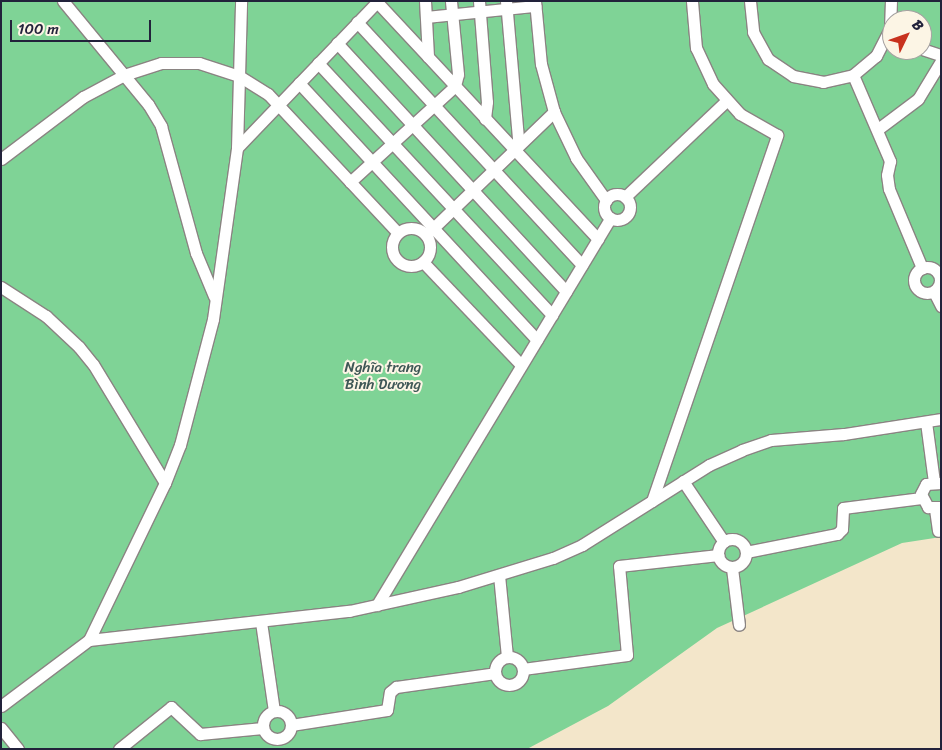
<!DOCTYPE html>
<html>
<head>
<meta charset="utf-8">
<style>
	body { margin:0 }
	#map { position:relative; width:942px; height:750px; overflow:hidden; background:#f3e6ca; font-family:Sriracha,sans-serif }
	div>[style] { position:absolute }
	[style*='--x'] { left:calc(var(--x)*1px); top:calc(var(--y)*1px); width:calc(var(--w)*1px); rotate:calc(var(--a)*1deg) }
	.green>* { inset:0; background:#7fd396 }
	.roads { filter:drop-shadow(1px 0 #8a8482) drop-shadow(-1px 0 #8a8482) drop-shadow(0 1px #8a8482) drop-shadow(0 -1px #8a8482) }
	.minor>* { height:11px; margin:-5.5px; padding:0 5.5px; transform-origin:5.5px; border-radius:5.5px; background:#fff }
	.minor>.ring { margin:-5.5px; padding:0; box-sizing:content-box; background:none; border:11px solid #fff; border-radius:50% }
	span { translate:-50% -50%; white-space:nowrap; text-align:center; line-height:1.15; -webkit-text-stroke:4px #fcf5e5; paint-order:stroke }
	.park-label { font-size:15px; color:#3e5756 }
	.frame { position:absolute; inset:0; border:2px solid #22223b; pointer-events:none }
	.north { position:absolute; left:882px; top:10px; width:50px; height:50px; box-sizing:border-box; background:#fcf5e5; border:1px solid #a5a1a1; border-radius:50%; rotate:48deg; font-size:14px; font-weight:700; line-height:20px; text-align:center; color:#22223b }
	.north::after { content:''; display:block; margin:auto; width:18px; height:22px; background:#c8321e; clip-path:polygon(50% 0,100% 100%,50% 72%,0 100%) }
	.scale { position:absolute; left:10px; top:20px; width:141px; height:22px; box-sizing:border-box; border:2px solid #22223b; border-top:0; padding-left:6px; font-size:15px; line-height:18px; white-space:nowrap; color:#22223b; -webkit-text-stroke:4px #fcf5e5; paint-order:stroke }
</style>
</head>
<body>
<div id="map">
	<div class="green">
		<div style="clip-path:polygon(evenodd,1px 1px,941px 1px,941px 537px,902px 543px,717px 628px,608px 706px,527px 749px,1px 749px,1px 1px,892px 20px,922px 20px,922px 50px,892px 50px,892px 20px)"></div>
	</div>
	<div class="roads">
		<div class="minor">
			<div style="--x:63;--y:1;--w:134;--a:50.5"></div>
			<div style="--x:148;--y:104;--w:26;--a:59"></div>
			<div style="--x:161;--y:126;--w:132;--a:74.6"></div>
			<div style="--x:196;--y:253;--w:47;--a:67.3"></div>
			<div style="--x:425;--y:1;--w:56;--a:86.9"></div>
			<div style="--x:479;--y:1;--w:101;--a:85.5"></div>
			<div style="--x:487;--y:102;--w:17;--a:97"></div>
			<div style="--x:506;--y:1;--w:139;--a:85"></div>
			<div style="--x:518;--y:139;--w:12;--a:99"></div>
			<div style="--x:535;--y:1;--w:63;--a:84.6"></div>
			<div style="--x:541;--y:64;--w:50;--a:74.8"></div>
			<div style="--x:554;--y:112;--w:51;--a:64.4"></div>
			<div style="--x:576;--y:158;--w:52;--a:54.5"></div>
			<div style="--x:750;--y:1;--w:31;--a:84"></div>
			<div style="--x:753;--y:32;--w:31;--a:61"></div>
			<div style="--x:768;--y:59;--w:30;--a:34"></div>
			<div style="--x:793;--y:76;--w:31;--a:11"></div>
			<div style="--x:823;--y:82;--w:31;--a:-13"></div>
			<div style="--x:853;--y:75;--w:30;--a:-40"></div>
			<div style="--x:876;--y:56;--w:30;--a:-63"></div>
			<div style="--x:890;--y:29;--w:28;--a:-88"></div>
			<div style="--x:377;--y:2;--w:324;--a:47"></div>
			<div style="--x:426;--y:17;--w:110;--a:-5.8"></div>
			<div style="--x:357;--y:22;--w:331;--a:47.2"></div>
			<div style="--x:337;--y:43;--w:338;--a:47.3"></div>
			<div style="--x:922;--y:49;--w:20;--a:18"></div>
			<div style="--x:318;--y:63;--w:344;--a:47.1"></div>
			<div style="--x:853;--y:75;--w:94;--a:66.7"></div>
			<div style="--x:890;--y:161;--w:14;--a:102"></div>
			<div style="--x:887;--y:175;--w:14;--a:82"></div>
			<div style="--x:889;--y:189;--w:86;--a:67.3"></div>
			<div style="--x:299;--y:83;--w:350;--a:47.2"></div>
			<div style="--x:878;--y:129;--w:50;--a:-36.9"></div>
			<div style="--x:918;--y:99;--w:44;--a:-58.8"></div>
			<div style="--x:237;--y:148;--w:204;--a:-46.2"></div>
			<div style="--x:1;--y:159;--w:103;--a:-37.1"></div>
			<div style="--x:83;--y:97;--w:47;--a:-28.2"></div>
			<div style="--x:124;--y:75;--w:39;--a:-18"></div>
			<div style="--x:161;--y:63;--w:38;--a:0"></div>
			<div style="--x:199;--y:63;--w:42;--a:18"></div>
			<div style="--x:239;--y:76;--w:34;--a:32"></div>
			<div style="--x:268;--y:94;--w:190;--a:46.9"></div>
			<div style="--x:350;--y:182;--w:142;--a:-42.4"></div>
			<div style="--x:455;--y:86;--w:12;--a:-76"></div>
			<div style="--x:458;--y:74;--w:73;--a:-95.5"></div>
			<div class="ring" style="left:604px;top:194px;width:15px;height:15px"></div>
			<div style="--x:625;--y:197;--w:139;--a:-43.5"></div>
			<div class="ring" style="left:392px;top:228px;width:27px;height:27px"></div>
			<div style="--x:426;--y:235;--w:178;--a:-43.9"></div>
			<div style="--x:423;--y:262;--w:142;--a:46.4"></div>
			<div class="ring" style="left:914px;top:267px;width:15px;height:15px"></div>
			<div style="--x:1;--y:287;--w:54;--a:32.8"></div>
			<div style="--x:46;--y:316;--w:45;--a:43.2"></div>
			<div style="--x:79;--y:347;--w:22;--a:51"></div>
			<div style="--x:93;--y:364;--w:139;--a:58.8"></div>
			<div style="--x:934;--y:292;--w:16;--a:63"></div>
			<div style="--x:926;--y:422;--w:61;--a:82.4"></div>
			<div style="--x:683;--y:481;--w:73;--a:56.1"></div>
			<div style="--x:941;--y:483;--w:15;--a:176"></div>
			<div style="--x:926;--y:484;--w:11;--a:117"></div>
			<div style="--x:921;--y:494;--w:15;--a:62"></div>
			<div style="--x:928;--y:507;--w:13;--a:0"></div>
			<div style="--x:652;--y:501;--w:387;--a:-71.1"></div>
			<div style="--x:777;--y:135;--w:43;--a:-150.4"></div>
			<div style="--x:740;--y:114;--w:40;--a:-132"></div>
			<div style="--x:713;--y:84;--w:40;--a:-115"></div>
			<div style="--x:696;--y:48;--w:47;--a:-94.9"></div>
			<div style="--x:935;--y:509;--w:22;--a:82"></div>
			<div class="ring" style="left:718px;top:539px;width:17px;height:17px"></div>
			<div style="--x:746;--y:552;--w:93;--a:-11.2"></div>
			<div style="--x:837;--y:534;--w:7;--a:-45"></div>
			<div style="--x:842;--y:529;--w:21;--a:-87"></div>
			<div style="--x:843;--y:508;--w:79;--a:-7.3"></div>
			<div style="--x:732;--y:568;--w:57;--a:83"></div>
			<div style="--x:499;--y:575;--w:82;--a:84.4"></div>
			<div style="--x:377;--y:605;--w:452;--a:-58.9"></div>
			<div style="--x:261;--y:622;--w:90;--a:81.7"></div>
			<div style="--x:89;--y:640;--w:174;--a:-64.2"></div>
			<div style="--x:165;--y:483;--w:41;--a:-68.5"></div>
			<div style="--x:180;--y:445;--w:130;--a:-75.3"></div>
			<div style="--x:213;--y:319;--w:173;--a:-82"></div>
			<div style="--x:237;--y:148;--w:147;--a:-88.4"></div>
			<div class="ring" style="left:495px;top:657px;width:17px;height:17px"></div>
			<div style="--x:523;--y:669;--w:105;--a:-7.7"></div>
			<div style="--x:627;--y:655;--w:89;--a:-95.1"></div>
			<div style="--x:619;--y:566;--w:100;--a:-6.3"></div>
			<div style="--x:1;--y:706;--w:110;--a:-36.9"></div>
			<div style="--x:89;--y:640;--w:262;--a:-6.4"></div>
			<div style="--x:349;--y:611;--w:112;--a:-12.4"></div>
			<div style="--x:458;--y:587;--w:99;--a:-17"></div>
			<div style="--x:553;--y:558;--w:32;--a:-24"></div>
			<div style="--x:582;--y:545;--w:150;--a:-32.2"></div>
			<div style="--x:709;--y:465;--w:36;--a:-24"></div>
			<div style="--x:742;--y:450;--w:31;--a:-19"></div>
			<div style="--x:771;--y:440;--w:73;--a:-4.7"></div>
			<div style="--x:844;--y:434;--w:98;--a:-8.8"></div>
			<div class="ring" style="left:263px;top:711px;width:17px;height:17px"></div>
			<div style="--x:291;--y:725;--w:97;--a:-8.9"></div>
			<div style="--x:387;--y:710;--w:18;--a:-81"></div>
			<div style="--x:390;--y:692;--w:8;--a:-40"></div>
			<div style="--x:396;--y:687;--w:100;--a:-8"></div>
			<div style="--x:1;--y:728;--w:27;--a:51"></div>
			<div style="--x:119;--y:749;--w:67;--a:-38.9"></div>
			<div style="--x:171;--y:707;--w:40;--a:43"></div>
			<div style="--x:200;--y:734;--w:63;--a:-5.4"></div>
		</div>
	</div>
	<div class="park-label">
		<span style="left:383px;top:376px">Nghĩa trang<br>Bình Dương</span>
	</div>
	<div class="frame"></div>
	<div class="north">B</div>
	<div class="scale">100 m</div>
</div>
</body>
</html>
